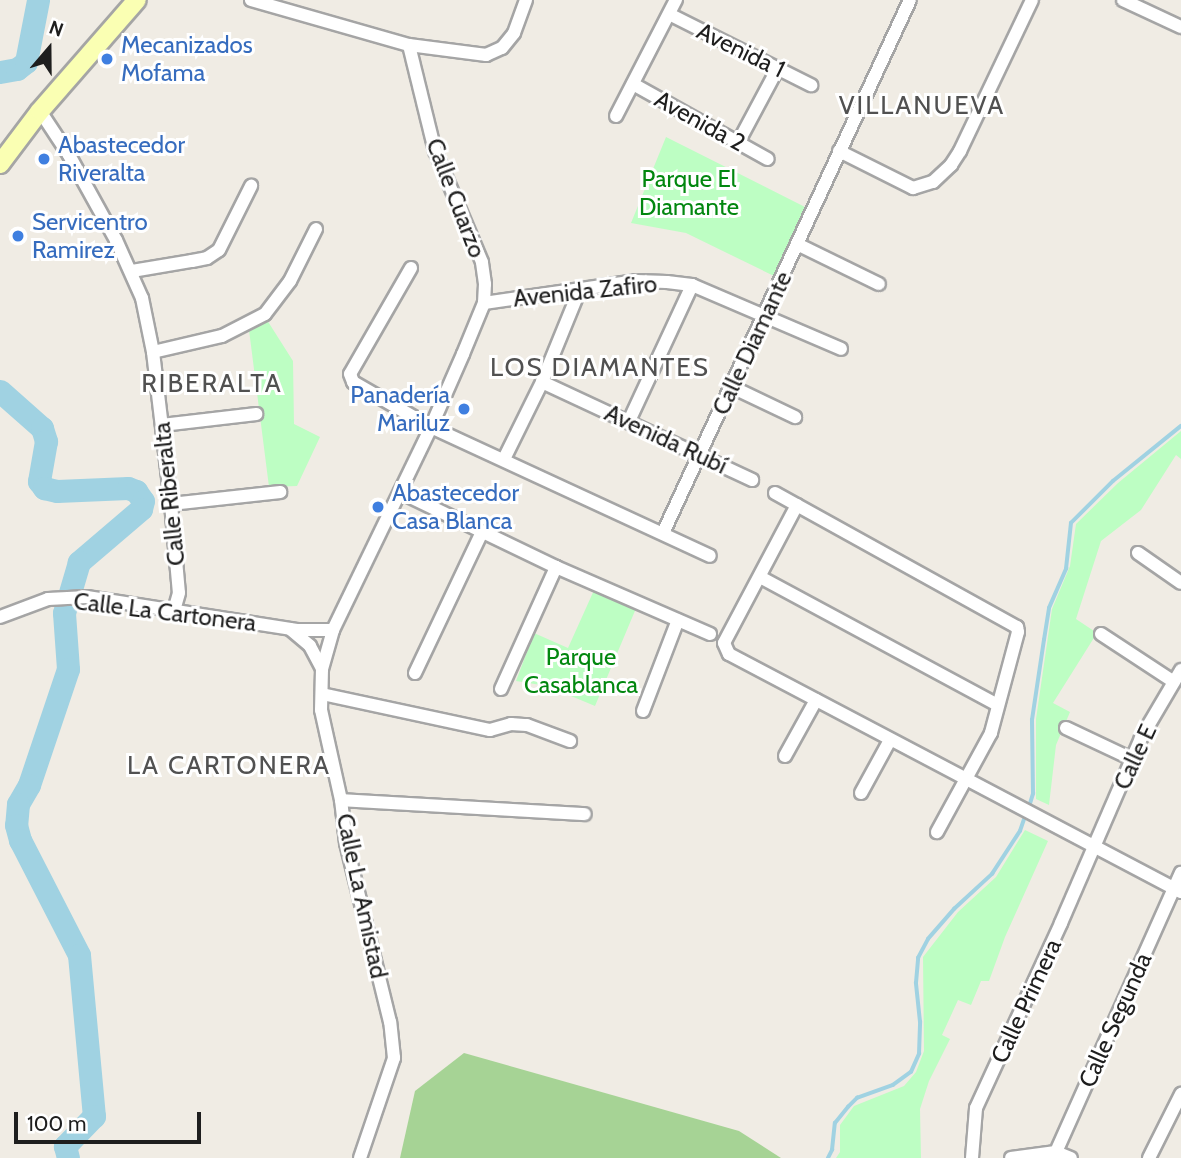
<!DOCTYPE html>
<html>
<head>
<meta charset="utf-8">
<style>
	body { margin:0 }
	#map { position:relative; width:1181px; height:1158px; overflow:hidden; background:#f0ece4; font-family:Cabin,sans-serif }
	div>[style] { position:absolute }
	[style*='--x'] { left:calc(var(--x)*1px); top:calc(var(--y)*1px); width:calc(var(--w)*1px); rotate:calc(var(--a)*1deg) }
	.forest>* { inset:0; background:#a6d395 }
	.park>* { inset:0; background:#bdfec3 }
	.stream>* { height:3.5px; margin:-1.75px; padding:0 1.75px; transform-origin:1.75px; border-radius:1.75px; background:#a0d2e2 }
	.river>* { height:23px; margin:-11.5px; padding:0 11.5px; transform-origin:11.5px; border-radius:11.5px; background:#a0d2e2 }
	.roads { filter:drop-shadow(2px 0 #a5a5a5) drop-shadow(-2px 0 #a5a5a5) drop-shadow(0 2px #a5a5a5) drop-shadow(0 -2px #a5a5a5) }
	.minor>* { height:12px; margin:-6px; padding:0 6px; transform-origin:6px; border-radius:6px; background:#fff }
	.secondary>* { height:18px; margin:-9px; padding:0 9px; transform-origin:9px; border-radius:9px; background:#faffb3 }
	.dots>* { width:19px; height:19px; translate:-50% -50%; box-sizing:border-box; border:4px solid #fff; border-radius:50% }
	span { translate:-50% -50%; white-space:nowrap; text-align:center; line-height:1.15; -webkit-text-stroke:6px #fff; paint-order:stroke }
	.shop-label { font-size:24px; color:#366cbe }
	.left { translate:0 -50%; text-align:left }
	.right { translate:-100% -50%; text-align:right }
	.street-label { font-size:24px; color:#1e1e1e }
	.park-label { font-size:24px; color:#02870f }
	.neighbourhood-label { font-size:26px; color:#515151; letter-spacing:2px }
	.north { position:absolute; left:14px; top:14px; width:70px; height:70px; -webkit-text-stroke:5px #fff; paint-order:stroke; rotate:20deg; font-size:19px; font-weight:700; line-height:28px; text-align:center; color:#1e1e1e }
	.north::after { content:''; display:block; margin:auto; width:24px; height:32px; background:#1e1e1e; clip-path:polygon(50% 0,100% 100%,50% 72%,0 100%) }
	.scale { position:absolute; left:14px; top:1112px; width:187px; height:32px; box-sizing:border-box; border:4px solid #1e1e1e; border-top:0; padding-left:9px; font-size:21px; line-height:24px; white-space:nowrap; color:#1e1e1e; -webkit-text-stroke:5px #fff; paint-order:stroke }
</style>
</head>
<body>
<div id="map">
	<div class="forest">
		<div style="clip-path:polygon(464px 1053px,739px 1131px,781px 1158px,400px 1158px,415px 1091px)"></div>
	</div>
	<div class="park">
		<div style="clip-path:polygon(666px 137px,807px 208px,774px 276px,686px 233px,631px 223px)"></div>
		<div style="clip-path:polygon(267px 320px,293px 361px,294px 424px,320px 437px,297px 486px,269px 487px,249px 330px)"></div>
		<div style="clip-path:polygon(1181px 431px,1181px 459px,1176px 455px,1141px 510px,1101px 541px,1076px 619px,1097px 633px,1053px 703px,1070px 712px,1056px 745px,1049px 805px,1036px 799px,1036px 719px,1052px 609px,1070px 566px,1076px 524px,1118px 483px)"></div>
		<div style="clip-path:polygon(595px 588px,637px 606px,595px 706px,547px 686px,516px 681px,534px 633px,568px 648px)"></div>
		<div style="clip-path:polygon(1025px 830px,1048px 841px,1005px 937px,989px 981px,981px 981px,971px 1005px,958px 1000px,942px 1035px,950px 1039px,929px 1081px,920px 1109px,921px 1158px,836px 1158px,840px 1152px,840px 1125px,854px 1106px,904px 1086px,916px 1072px,924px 1051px,923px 957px,958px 912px,996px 877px)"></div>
	</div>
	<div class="stream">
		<div style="--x:1029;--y:807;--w:14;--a:-73"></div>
		<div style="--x:1033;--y:794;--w:74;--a:-90.8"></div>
		<div style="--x:1032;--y:720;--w:81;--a:-81.5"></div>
		<div style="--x:1044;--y:640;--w:32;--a:-81"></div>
		<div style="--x:1049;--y:608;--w:43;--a:-66.4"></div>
		<div style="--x:1066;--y:569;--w:46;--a:-83.8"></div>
		<div style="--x:1071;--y:523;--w:59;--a:-45"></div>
		<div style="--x:1113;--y:481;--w:87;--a:-39"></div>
		<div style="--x:828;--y:1158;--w:9;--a:-63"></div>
		<div style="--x:832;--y:1150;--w:27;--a:-84"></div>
		<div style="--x:835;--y:1123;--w:21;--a:-51"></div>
		<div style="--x:848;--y:1107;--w:13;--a:-45"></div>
		<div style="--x:857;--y:1098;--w:38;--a:-20"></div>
		<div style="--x:893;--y:1085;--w:22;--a:-36"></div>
		<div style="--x:911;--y:1072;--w:20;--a:-66"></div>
		<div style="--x:919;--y:1054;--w:32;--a:-88"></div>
		<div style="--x:920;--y:1022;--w:39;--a:-96"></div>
		<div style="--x:916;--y:983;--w:25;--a:-85"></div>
		<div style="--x:918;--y:958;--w:21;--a:-62"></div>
		<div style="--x:928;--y:939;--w:40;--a:-49"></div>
		<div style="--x:954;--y:909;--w:52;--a:-42.6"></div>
		<div style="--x:992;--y:874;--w:51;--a:-56.9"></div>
		<div style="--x:1020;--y:831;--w:18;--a:-71"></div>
	</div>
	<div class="river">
		<div style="--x:0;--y:72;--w:17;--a:-10"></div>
		<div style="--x:17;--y:69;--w:11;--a:-38"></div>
		<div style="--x:26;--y:62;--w:63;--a:-79"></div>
		<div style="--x:0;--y:391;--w:56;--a:41.4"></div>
		<div style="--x:42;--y:428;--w:14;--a:73"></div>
		<div style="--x:46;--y:441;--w:41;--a:99.9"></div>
		<div style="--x:39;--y:481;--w:9;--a:54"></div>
		<div style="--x:44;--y:488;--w:13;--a:13"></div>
		<div style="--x:57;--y:491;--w:71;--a:-2.4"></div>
		<div style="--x:128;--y:488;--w:9;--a:21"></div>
		<div style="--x:136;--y:491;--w:12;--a:55"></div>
		<div style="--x:143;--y:501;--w:8;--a:104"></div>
		<div style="--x:141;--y:509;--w:82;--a:139.5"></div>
		<div style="--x:79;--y:562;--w:53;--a:106.4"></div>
		<div style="--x:64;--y:613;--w:56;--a:85.9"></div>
		<div style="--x:68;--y:669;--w:122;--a:108.6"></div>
		<div style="--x:29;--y:785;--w:22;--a:120"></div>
		<div style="--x:18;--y:804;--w:21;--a:95"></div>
		<div style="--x:16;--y:825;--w:16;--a:75"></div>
		<div style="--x:20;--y:840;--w:129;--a:62.8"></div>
		<div style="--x:79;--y:955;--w:162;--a:84.7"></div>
		<div style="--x:94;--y:1116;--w:42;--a:134"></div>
		<div style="--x:65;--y:1146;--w:12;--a:76"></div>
	</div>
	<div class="roads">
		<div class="minor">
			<div style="--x:251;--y:0;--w:164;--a:15.9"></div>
			<div style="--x:409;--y:45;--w:78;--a:7.4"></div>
			<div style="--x:486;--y:55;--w:17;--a:-24"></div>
			<div style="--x:502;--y:48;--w:19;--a:-51"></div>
			<div style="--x:514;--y:33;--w:35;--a:-70"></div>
			<div style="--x:1123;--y:0;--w:64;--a:25"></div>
			<div style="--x:671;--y:15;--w:157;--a:26.6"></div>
			<div style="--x:633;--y:84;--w:154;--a:29.1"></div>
			<div style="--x:40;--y:111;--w:53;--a:56.6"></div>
			<div style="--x:69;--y:155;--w:97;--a:61.1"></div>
			<div style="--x:116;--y:240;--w:64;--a:65.9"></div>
			<div style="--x:142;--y:298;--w:55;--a:78.5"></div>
			<div style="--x:153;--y:352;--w:153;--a:83.2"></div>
			<div style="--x:171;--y:504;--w:89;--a:84.9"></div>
			<div style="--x:179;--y:593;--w:18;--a:106"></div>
			<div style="--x:616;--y:116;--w:131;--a:-62.7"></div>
			<div style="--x:739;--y:141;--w:83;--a:-61.9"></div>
			<div style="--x:839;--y:151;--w:83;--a:26.6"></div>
			<div style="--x:913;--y:188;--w:21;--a:-17"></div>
			<div style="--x:933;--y:182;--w:25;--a:-43"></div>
			<div style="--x:951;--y:165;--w:17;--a:-57"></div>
			<div style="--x:960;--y:151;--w:167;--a:-64.5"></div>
			<div style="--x:797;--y:244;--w:91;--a:26"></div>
			<div style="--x:411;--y:268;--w:122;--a:119.9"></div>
			<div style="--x:350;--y:374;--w:9;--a:69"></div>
			<div style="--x:353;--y:382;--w:90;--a:30"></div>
			<div style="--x:431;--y:427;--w:307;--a:24.8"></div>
			<div style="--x:132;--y:271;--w:61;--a:-9.5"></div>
			<div style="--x:192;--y:261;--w:15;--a:-11"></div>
			<div style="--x:207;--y:258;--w:14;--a:-34"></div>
			<div style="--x:219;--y:250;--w:72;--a:-63.4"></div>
			<div style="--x:484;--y:303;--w:154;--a:-8.2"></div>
			<div style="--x:636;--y:281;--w:31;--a:2"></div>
			<div style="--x:667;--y:282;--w:25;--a:7"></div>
			<div style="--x:692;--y:285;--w:162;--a:23.2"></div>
			<div style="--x:153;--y:352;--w:71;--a:-13.1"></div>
			<div style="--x:222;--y:336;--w:48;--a:-27.1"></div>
			<div style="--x:265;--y:314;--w:41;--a:-52.9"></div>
			<div style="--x:290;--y:281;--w:58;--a:-63.4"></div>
			<div style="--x:542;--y:382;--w:232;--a:25"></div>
			<div style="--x:732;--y:387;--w:70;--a:25.5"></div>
			<div style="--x:629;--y:421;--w:150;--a:-65.1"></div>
			<div style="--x:162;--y:425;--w:95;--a:-6.7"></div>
			<div style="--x:504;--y:459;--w:86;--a:-63.7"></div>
			<div style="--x:542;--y:382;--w:100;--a:-67.8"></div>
			<div style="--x:400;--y:492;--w:173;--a:25.7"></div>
			<div style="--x:556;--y:567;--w:168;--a:23.5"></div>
			<div style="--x:775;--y:493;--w:277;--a:29"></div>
			<div style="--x:1017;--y:627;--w:5;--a:79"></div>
			<div style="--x:1018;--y:632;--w:105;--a:105"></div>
			<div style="--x:991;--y:733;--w:113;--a:118.6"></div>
			<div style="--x:171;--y:504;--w:110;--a:-6.3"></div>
			<div style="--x:797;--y:505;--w:156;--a:117.9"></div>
			<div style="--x:724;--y:643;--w:12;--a:66"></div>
			<div style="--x:729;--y:654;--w:511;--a:27.77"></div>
			<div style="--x:663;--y:533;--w:587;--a:-65.14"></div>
			<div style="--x:1138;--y:553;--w:52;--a:34.9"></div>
			<div style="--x:760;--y:577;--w:270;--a:28.3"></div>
			<div style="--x:0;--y:617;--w:51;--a:-20.6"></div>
			<div style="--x:48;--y:599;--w:39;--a:-3"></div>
			<div style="--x:87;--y:597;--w:214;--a:8.9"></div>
			<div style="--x:298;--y:630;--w:35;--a:0"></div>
			<div style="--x:290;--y:629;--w:26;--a:40"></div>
			<div style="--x:310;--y:646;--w:26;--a:62"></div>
			<div style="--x:1101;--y:634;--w:87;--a:33.3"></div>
			<div style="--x:415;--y:673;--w:156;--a:-64.6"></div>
			<div style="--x:501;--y:689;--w:134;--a:-65.7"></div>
			<div style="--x:322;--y:694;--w:172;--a:12.1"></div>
			<div style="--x:490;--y:730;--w:22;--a:-16"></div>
			<div style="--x:511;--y:724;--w:16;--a:4"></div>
			<div style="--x:527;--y:725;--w:46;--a:20.4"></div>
			<div style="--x:643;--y:711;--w:97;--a:-69"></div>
			<div style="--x:1066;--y:728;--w:73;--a:25.2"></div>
			<div style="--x:785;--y:756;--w:64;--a:-61"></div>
			<div style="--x:861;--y:793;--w:60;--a:-61.3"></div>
			<div style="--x:341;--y:800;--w:244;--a:3.3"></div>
			<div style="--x:1056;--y:1152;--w:306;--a:-65.9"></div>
			<div style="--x:360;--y:1158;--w:106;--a:-71.2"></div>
			<div style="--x:394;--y:1058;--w:36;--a:-96"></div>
			<div style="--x:390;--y:1022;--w:184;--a:-103.8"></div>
			<div style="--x:346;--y:843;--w:43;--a:-96.6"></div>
			<div style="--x:341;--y:800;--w:92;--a:-102.5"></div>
			<div style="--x:321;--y:710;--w:41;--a:-88.6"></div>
			<div style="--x:322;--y:669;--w:41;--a:-74.2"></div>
			<div style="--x:333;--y:630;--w:225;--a:-64.2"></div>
			<div style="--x:431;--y:427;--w:80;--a:-66.3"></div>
			<div style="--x:463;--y:354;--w:55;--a:-67.6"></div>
			<div style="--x:484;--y:303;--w:19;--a:-87"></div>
			<div style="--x:485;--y:284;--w:22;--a:-98"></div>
			<div style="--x:482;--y:262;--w:121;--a:-112.9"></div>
			<div style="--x:435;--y:151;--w:109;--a:-103.8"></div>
			<div style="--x:972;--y:1158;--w:50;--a:-85.4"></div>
			<div style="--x:976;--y:1108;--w:204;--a:-65.3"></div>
			<div style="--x:1061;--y:923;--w:202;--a:-66.6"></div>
			<div style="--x:1141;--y:738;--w:79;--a:-59.5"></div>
			<div style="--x:1011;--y:1158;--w:45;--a:-7.6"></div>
			<div style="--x:1056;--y:1152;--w:16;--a:22"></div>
			<div style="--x:1149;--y:1158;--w:72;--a:-63.4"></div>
		</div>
		<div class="secondary">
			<div style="--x:0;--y:164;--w:66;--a:-53"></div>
			<div style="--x:40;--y:111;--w:147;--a:-48.9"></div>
		</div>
	</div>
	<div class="dots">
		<div style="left:107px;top:59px;background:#3f7fe0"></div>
		<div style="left:44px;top:159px;background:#3f7fe0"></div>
		<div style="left:18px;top:236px;background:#3f7fe0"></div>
		<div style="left:464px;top:409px;background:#3f7fe0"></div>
		<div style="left:378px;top:507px;background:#3f7fe0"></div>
	</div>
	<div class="shop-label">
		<span class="left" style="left:121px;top:59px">Mecanizados<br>Mofama</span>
		<span class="left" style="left:58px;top:159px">Abastecedor<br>Riveralta</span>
		<span class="left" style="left:32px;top:236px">Servicentro<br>Ramirez</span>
		<span class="right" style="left:450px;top:409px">Panadería<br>Mariluz</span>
		<span class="left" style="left:392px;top:507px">Abastecedor<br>Casa Blanca</span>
	</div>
	<div class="street-label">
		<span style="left:741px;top:50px;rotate:26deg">Avenida 1</span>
		<span style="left:700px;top:121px;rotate:29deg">Avenida 2</span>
		<span style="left:456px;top:198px;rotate:69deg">Calle Cuarzo</span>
		<span style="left:585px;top:291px;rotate:-6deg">Avenida Zafiro</span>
		<span style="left:752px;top:343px;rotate:-65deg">Calle Diamante</span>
		<span style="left:666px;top:439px;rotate:25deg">Avenida Rubí</span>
		<span style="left:169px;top:494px;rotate:-96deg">Calle Riberalta</span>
		<span style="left:165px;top:612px;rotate:7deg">Calle La Cartonera</span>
		<span style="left:1135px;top:757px;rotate:-65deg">Calle E</span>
		<span style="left:362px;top:896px;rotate:78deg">Calle La Amistad</span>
		<span style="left:1026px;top:1001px;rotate:-65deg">Calle Primera</span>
		<span style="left:1115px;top:1020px;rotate:-66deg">Calle Segunda</span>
	</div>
	<div class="park-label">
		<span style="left:689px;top:193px">Parque El<br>Diamante</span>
		<span style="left:581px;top:671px">Parque<br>Casablanca</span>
	</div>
	<div class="neighbourhood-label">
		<span style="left:922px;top:106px">VILLANUEVA</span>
		<span style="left:600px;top:368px">LOS DIAMANTES</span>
		<span style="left:212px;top:384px">RIBERALTA</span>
		<span style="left:229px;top:766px">LA CARTONERA</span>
	</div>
	<div class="north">N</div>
	<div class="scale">100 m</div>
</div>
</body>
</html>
